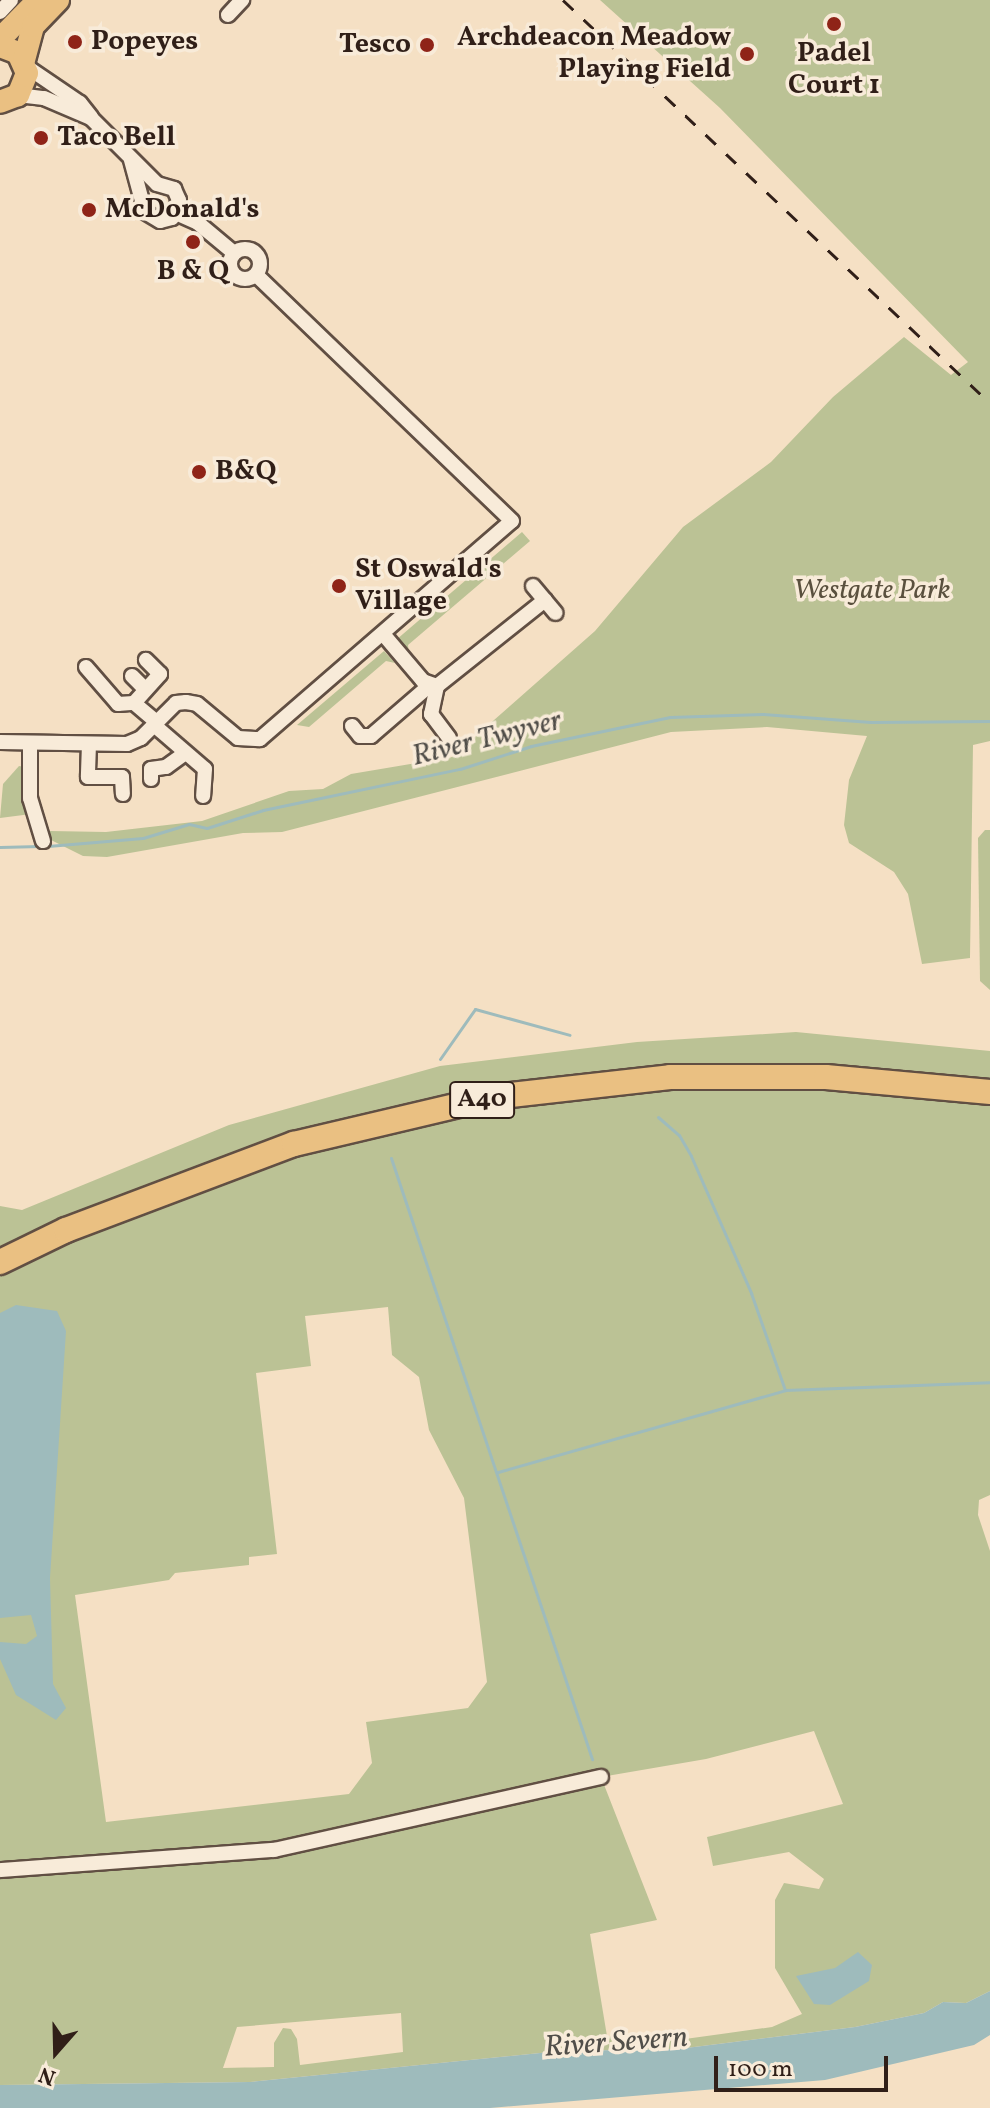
<!DOCTYPE html>
<html>
<head>
<meta charset="utf-8">
<style>
	body { margin:0 }
	#map { position:relative; width:990px; height:2108px; overflow:hidden; background:#f5e0c4; font-family:Vollkorn,serif }
	div>[style] { position:absolute }
	[style*='--x'] { left:calc(var(--x)*1px); top:calc(var(--y)*1px); width:calc(var(--w)*1px); rotate:calc(var(--a)*1deg) }
	.green>* { inset:0; background:#bbc295 }
	.water>* { inset:0; background:#9ebbbc }
	.stream>* { height:3px; margin:-1.5px; padding:0 1.5px; transform-origin:1.5px; border-radius:1.5px; background:#9ebbbc }
	.roads { filter:drop-shadow(2px 0 #614f43) drop-shadow(-2px 0 #614f43) drop-shadow(0 2px #614f43) drop-shadow(0 -2px #614f43) }
	.street>* { height:14px; margin:-7px; padding:0 7px; transform-origin:7px; border-radius:7px; background:#f8ebd9 }
	.street>.ring { margin:-7px; padding:0; box-sizing:content-box; background:none; border:14px solid #f8ebd9; border-radius:50% }
	.primary>* { height:22px; margin:-11px; padding:0 11px; transform-origin:11px; border-radius:11px; background:#eac082 }
	.highway>* { height:24px; margin:-12px; padding:0 12px; transform-origin:12px; border-radius:12px; background:#eac082 }
	.rail>* { height:3px; margin-top:-1.5px; transform-origin:0; background:repeating-linear-gradient(90deg,#301f18 0 14px,transparent 0 28px) }
	.dots>* { width:22px; height:22px; translate:-50% -50%; box-sizing:border-box; border:4px solid #f8ebd9; border-radius:50% }
	span { translate:-50% -50%; white-space:nowrap; text-align:center; line-height:1.15; -webkit-text-stroke:7px #f8ebd9; paint-order:stroke }
	.shield-label span { padding:2px 6px; background:#f8ebd9; border:2px solid; border-radius:6px; -webkit-text-stroke-width:0 }
	.shield-label { font-size:26px; color:#301f18; font-weight:700 }
	.poi-label { font-size:28px; color:#301f18; font-weight:700 }
	.right { translate:-100% -50%; text-align:right }
	.left { translate:0 -50%; text-align:left }
	.park-label { font-size:28px; color:#5a503e; font-style:italic }
	.water-label { font-size:30px; color:#514e49; font-style:italic }
	.north { position:absolute; left:16px; top:2012px; width:80px; height:80px; -webkit-text-stroke:6px #f8ebd9; paint-order:stroke; rotate:200deg; font-size:22px; font-weight:700; line-height:32px; text-align:center; color:#301f18 }
	.north::after { content:''; display:block; margin:auto; width:28px; height:36px; background:#301f18; clip-path:polygon(50% 0,100% 100%,50% 72%,0 100%) }
	.scale { position:absolute; left:714px; top:2056px; width:174px; height:36px; box-sizing:border-box; border:4px solid #301f18; border-top:0; padding-left:10px; font-size:24px; line-height:28px; white-space:nowrap; color:#301f18; -webkit-text-stroke:6px #f8ebd9; paint-order:stroke }
</style>
</head>
<body>
<div id="map">
	<div class="green">
		<div style="clip-path:polygon(600px 0,990px 0,990px 741px,973px 745px,970px 958px,922px 964px,908px 894px,894px 872px,849px 843px,844px 825px,849px 780px,867px 736px,767px 727px,671px 732px,282px 832px,243px 833px,107px 857px,83px 856px,49px 839px,50px 831px,106px 832px,202px 821px,289px 791px,323px 789px,351px 774px,452px 757px,595px 631px,683px 527px,771px 462px,833px 397px,904px 337px,951px 375px,968px 362px,720px 108px)"></div>
		<div style="clip-path:polygon(522px 532px,530px 541px,408px 645px,409px 655px,396px 640px)"></div>
		<div style="clip-path:polygon(384px 651px,395px 663px,386px 661px,309px 727px,297px 725px)"></div>
		<div style="clip-path:polygon(19px 766px,25px 767px,31px 814px,0 818px,3px 784px)"></div>
		<div style="clip-path:polygon(985px 830px,990px 830px,990px 990px,980px 981px,978px 838px)"></div>
		<div style="clip-path:polygon(evenodd,796px 1032px,990px 1051px,990px 1495px,979px 1500px,978px 1515px,990px 1551px,990px 1991px,966px 2003px,943px 2002px,924px 2013px,855px 2027px,678px 2049px,560px 2051px,250px 2082px,0 2085px,0 1206px,22px 1210px,229px 1125px,440px 1066px,637px 1042px,796px 1032px,388px 1307px,392px 1355px,419px 1377px,429px 1430px,464px 1498px,487px 1682px,468px 1708px,366px 1722px,372px 1763px,349px 1794px,106px 1822px,75px 1595px,169px 1580px,175px 1573px,249px 1565px,249px 1557px,277px 1554px,256px 1373px,311px 1366px,305px 1316px,388px 1307px,796px 1032px,814px 1731px,843px 1804px,707px 1837px,713px 1866px,789px 1852px,824px 1879px,819px 1889px,784px 1883px,775px 1900px,775px 1968px,802px 2014px,772px 2027px,685px 2039px,607px 2036px,590px 1934px,657px 1920px,601px 1777px,706px 1759px,814px 1731px,796px 1032px,401px 2013px,403px 2052px,300px 2065px,297px 2039px,291px 2029px,283px 2028px,274px 2043px,274px 2067px,223px 2068px,237px 2027px,401px 2013px)"></div>
	</div>
	<div class="water">
		<div style="clip-path:polygon(16px 1305px,57px 1311px,66px 1331px,50px 1578px,53px 1684px,66px 1708px,56px 1720px,16px 1695px,0 1659px,0 1642px,26px 1644px,37px 1636px,31px 1615px,0 1618px,0 1313px)"></div>
		<div style="clip-path:polygon(858px 1952px,872px 1965px,869px 1981px,830px 2005px,814px 2004px,796px 1976px,835px 1968px)"></div>
		<div style="clip-path:polygon(990px 1991px,990px 2035px,974px 2045px,825px 2080px,490px 2108px,0 2108px,0 2085px,250px 2082px,560px 2051px,678px 2049px,855px 2027px,924px 2013px,943px 2002px,966px 2003px)"></div>
	</div>
	<div class="stream">
		<div style="--x:48;--y:846;--w:95;--a:-4.8"></div>
		<div style="--x:143;--y:838;--w:48;--a:-16.9"></div>
		<div style="--x:189;--y:824;--w:18;--a:13"></div>
		<div style="--x:207;--y:828;--w:59;--a:-17.8"></div>
		<div style="--x:263;--y:810;--w:201;--a:-11.8"></div>
		<div style="--x:460;--y:769;--w:75;--a:-17.9"></div>
		<div style="--x:531;--y:746;--w:142;--a:-11.8"></div>
		<div style="--x:670;--y:717;--w:93;--a:-1.8"></div>
		<div style="--x:763;--y:714;--w:108;--a:4.2"></div>
		<div style="--x:871;--y:722;--w:119;--a:-0.5"></div>
		<div style="--x:0;--y:847;--w:40;--a:-1.4"></div>
		<div style="--x:440;--y:1059;--w:61;--a:-55"></div>
		<div style="--x:475;--y:1009;--w:98;--a:15.3"></div>
		<div style="--x:658;--y:1117;--w:28;--a:41"></div>
		<div style="--x:679;--y:1135;--w:24;--a:60"></div>
		<div style="--x:691;--y:1156;--w:150;--a:66.3"></div>
		<div style="--x:751;--y:1293;--w:103;--a:70.7"></div>
		<div style="--x:785;--y:1390;--w:205;--a:-2.2"></div>
		<div style="--x:391;--y:1158;--w:634;--a:71.51"></div>
		<div style="--x:498;--y:1472;--w:298;--a:-15.9"></div>
	</div>
	<div class="roads">
		<div class="street">
			<div style="--x:0;--y:12;--w:16;--a:-47"></div>
			<div style="--x:228;--y:15;--w:21;--a:-47"></div>
			<div style="--x:27;--y:67;--w:64;--a:34.2"></div>
			<div style="--x:80;--y:103;--w:18;--a:52"></div>
			<div style="--x:18;--y:95;--w:26;--a:7"></div>
			<div style="--x:44;--y:98;--w:51;--a:23.1"></div>
			<div style="--x:91;--y:118;--w:93;--a:45"></div>
			<div style="--x:157;--y:184;--w:18;--a:16"></div>
			<div style="--x:174;--y:189;--w:12;--a:66"></div>
			<div style="--x:179;--y:200;--w:19;--a:111"></div>
			<div style="--x:172;--y:218;--w:12;--a:166"></div>
			<div style="--x:160;--y:221;--w:17;--a:-149"></div>
			<div style="--x:145;--y:212;--w:54;--a:-105.1"></div>
			<div style="--x:176;--y:213;--w:24;--a:24"></div>
			<div style="--x:198;--y:223;--w:47;--a:39.8"></div>
			<div class="ring" style="left:230px;top:249px;width:16px;height:16px"></div>
			<div style="--x:533;--y:586;--w:35;--a:50"></div>
			<div style="--x:384;--y:635;--w:60;--a:49.7"></div>
			<div style="--x:423;--y:681;--w:15;--a:20"></div>
			<div style="--x:437;--y:686;--w:138;--a:-38.5"></div>
			<div style="--x:86;--y:667;--w:49;--a:49.1"></div>
			<div style="--x:118;--y:704;--w:16;--a:-4"></div>
			<div style="--x:134;--y:703;--w:30;--a:40"></div>
			<div style="--x:132;--y:676;--w:18;--a:45"></div>
			<div style="--x:437;--y:686;--w:29;--a:102"></div>
			<div style="--x:431;--y:714;--w:30;--a:53"></div>
			<div style="--x:134;--y:703;--w:39;--a:-48"></div>
			<div style="--x:160;--y:674;--w:20;--a:-135"></div>
			<div style="--x:154;--y:725;--w:67;--a:40.8"></div>
			<div style="--x:205;--y:769;--w:27;--a:94"></div>
			<div style="--x:352;--y:726;--w:13;--a:51"></div>
			<div style="--x:360;--y:736;--w:11;--a:0"></div>
			<div style="--x:371;--y:736;--w:78;--a:-40.8"></div>
			<div style="--x:0;--y:742;--w:127;--a:0.9"></div>
			<div style="--x:127;--y:744;--w:15;--a:-23"></div>
			<div style="--x:141;--y:738;--w:49;--a:-45"></div>
			<div style="--x:176;--y:703;--w:10;--a:-6"></div>
			<div style="--x:186;--y:702;--w:11;--a:10"></div>
			<div style="--x:197;--y:704;--w:53;--a:39.7"></div>
			<div style="--x:238;--y:738;--w:22;--a:3"></div>
			<div style="--x:260;--y:739;--w:333;--a:-40.9"></div>
			<div style="--x:512;--y:521;--w:355;--a:-136.1"></div>
			<div style="--x:30;--y:743;--w:55;--a:90"></div>
			<div style="--x:30;--y:798;--w:45;--a:73.2"></div>
			<div style="--x:89;--y:744;--w:33;--a:92"></div>
			<div style="--x:88;--y:777;--w:34;--a:0"></div>
			<div style="--x:122;--y:777;--w:17;--a:87"></div>
			<div style="--x:151;--y:779;--w:10;--a:-90"></div>
			<div style="--x:151;--y:769;--w:15;--a:-8"></div>
			<div style="--x:166;--y:767;--w:22;--a:-36"></div>
			<div style="--x:0;--y:1870;--w:275;--a:-4.2"></div>
			<div style="--x:274;--y:1850;--w:335;--a:-12.6"></div>
		</div>
		<div class="primary">
			<div style="--x:0;--y:39;--w:54;--a:-45.7"></div>
			<div style="--x:0;--y:46;--w:19;--a:21"></div>
			<div style="--x:18;--y:53;--w:22;--a:66"></div>
			<div style="--x:27;--y:73;--w:24;--a:112"></div>
			<div style="--x:18;--y:95;--w:19;--a:159"></div>
			<div style="--x:24;--y:60;--w:35;--a:-75"></div>
			<div style="--x:33;--y:26;--w:36;--a:-46"></div>
		</div>
		<div class="highway">
			<div style="--x:0;--y:1262;--w:73;--a:-25.9"></div>
			<div style="--x:66;--y:1230;--w:244;--a:-20.7"></div>
			<div style="--x:294;--y:1144;--w:204;--a:-13.3"></div>
			<div style="--x:493;--y:1097;--w:178;--a:-6.4"></div>
			<div style="--x:670;--y:1077;--w:156;--a:0"></div>
			<div style="--x:826;--y:1077;--w:165;--a:5.2"></div>
		</div>
	</div>
	<div class="rail">
		<div style="--x:563;--y:0;--w:587;--a:43.34"></div>
	</div>
	<div class="dots">
		<div style="left:834px;top:24px;background:#8f2418"></div>
		<div style="left:75px;top:42px;background:#8f2418"></div>
		<div style="left:427px;top:45px;background:#8f2418"></div>
		<div style="left:747px;top:54px;background:#8f2418"></div>
		<div style="left:41px;top:138px;background:#8f2418"></div>
		<div style="left:89px;top:210px;background:#8f2418"></div>
		<div style="left:193px;top:242px;background:#8f2418"></div>
		<div style="left:199px;top:472px;background:#8f2418"></div>
		<div style="left:339px;top:586px;background:#8f2418"></div>
	</div>
	<div class="shield-label">
		<span style="left:482px;top:1100px">A40</span>
	</div>
	<div class="poi-label">
		<span class="right" style="left:731px;top:54px">Archdeacon Meadow<br>Playing Field</span>
		<span class="left" style="left:91px;top:42px">Popeyes</span>
		<span class="right" style="left:411px;top:45px">Tesco</span>
		<span style="left:834px;top:70px">Padel<br>Court 1</span>
		<span class="left" style="left:57px;top:138px">Taco Bell</span>
		<span class="left" style="left:105px;top:210px">McDonald's</span>
		<span style="left:193px;top:272px">B &amp; Q</span>
		<span class="left" style="left:215px;top:472px">B&amp;Q</span>
		<span class="left" style="left:355px;top:586px">St Oswald's<br>Village</span>
	</div>
	<div class="park-label">
		<span style="left:872px;top:591px">Westgate Park</span>
	</div>
	<div class="water-label">
		<span style="left:487px;top:739px;rotate:-14deg">River Twyver</span>
		<span style="left:616px;top:2043px;rotate:-4deg">River Severn</span>
	</div>
	<div class="north">N</div>
	<div class="scale">100 m</div>
</div>
</body>
</html>
